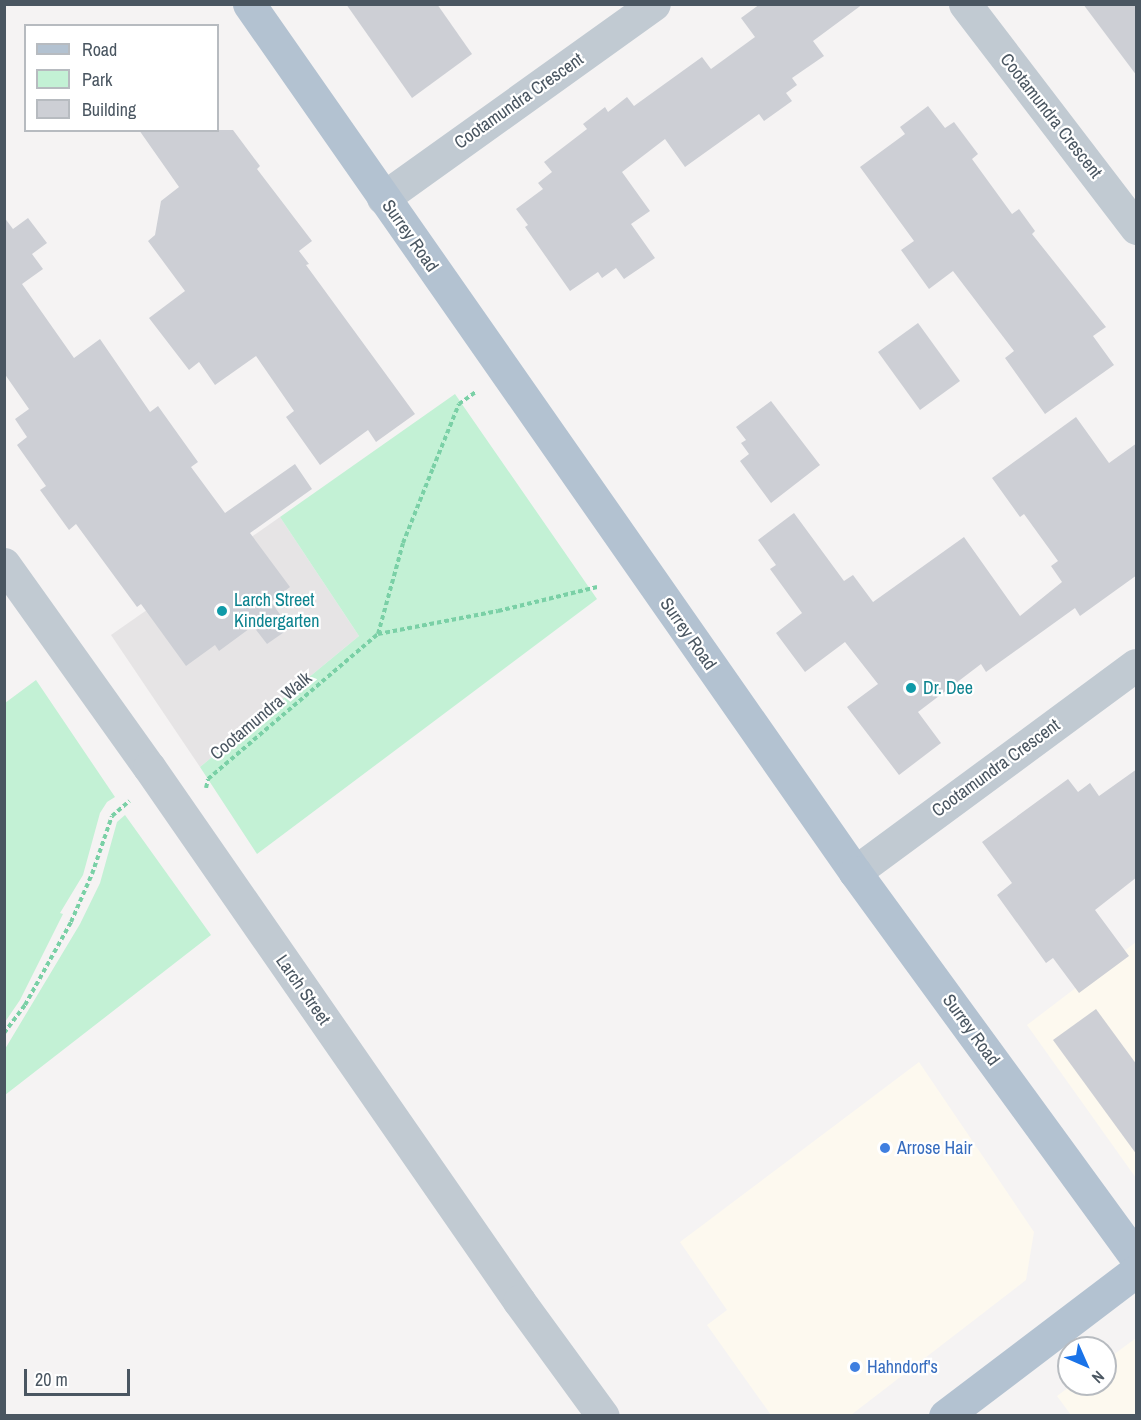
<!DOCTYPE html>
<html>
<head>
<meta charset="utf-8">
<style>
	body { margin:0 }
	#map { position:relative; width:1141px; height:1420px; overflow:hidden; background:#f5f3f3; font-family:"Archivo Narrow",sans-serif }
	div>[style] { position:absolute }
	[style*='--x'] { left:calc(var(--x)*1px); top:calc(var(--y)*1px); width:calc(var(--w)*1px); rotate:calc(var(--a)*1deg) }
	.commercial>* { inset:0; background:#fdf9ef }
	.education>* { inset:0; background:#e6e4e5 }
	.green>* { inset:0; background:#c3f1d5 }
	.building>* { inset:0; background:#cdcfd5 }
	.path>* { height:4px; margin-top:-2px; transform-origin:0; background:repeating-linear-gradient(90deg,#7ad0a6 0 4.5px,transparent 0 7.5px) }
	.minor>* { height:33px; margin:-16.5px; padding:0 16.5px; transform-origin:16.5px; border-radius:16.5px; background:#c1cad2 }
	.major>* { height:33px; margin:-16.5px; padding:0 16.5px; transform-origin:16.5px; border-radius:16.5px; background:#b3c2d1 }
	.dots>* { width:16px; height:16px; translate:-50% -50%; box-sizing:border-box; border:3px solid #fff; border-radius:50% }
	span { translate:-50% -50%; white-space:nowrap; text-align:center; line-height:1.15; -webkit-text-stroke:4.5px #fff; paint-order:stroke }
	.street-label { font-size:18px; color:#4a5661 }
	.culture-label { font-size:18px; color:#0d838f }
	.left { translate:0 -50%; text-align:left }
	.shop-label { font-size:18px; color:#366cbe }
	.frame { position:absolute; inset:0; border:6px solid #4a5661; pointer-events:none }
	.legend { position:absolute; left:24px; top:24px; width:195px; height:108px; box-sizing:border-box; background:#fff; border:2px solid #b7bbc0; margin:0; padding:8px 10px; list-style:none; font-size:18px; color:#4a5661 }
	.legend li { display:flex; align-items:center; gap:12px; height:30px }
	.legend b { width:30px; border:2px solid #b7bbc0 }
	.north { position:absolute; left:1057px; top:1336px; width:60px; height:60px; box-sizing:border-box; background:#fff; border:2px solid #b7bbc0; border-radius:50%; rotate:135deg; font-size:16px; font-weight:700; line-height:24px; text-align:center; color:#4a5661 }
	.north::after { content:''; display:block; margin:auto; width:21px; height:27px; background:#1a73e8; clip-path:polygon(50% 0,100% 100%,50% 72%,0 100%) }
	.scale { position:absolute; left:24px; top:1369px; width:106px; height:27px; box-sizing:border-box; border:3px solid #4a5661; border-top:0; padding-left:8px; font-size:18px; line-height:21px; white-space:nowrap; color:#4a5661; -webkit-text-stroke:4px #fff; paint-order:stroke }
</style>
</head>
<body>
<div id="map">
	<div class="commercial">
		<div style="clip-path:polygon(1136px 942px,1136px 1178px,1027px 1025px)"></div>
		<div style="clip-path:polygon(919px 1062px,1034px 1232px,1026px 1280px,851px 1415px,771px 1415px,707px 1325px,727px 1310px,680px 1242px)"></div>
		<div style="clip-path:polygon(1136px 1338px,1136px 1415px,1071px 1415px,1057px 1396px,1073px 1384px,1105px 1384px,1105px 1361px)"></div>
	</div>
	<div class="education">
		<div style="clip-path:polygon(280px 517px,359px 636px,200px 767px,111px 635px)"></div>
	</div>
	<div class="green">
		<div style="clip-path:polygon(455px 394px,597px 599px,257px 854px,200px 767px,359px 636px,280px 517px)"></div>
		<div style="clip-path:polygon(36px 680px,115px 797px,107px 802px,100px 813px,83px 875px,60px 913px,63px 914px,20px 1000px,5px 1022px,5px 703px)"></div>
		<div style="clip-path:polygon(125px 815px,211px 935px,5px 1095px,5px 1049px,80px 924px,100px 883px,117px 822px)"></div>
	</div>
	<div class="building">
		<div style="clip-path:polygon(346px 4px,437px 4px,472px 54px,412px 98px)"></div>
		<div style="clip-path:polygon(760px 4px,863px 4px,813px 41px,824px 56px,792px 78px,797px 85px,786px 93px,792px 101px,764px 121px,759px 114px,685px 167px,665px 139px,622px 172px,650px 211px,631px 224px,655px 258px,624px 279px,616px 268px,602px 278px,598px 272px,570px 291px,525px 227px,528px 225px,516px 209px,543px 189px,538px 183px,552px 172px,544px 162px,587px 129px,583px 124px,605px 107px,608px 112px,627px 97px,634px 106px,702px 57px,711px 69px,755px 37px,741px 18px)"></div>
		<div style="clip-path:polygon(1083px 4px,1137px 4px,1137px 76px)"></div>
		<div style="clip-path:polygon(928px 106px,945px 128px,954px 122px,978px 154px,972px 159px,1012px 214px,1019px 209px,1035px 231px,1032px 234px,1106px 327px,1093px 336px,1114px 365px,1045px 414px,1005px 358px,1014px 351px,953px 271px,929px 289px,901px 250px,914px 241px,860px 167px,905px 134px,900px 127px)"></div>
		<div style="clip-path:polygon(139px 130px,233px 130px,260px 166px,257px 169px,312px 241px,299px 251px,309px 264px,306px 265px,415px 414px,376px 442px,368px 430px,320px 465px,286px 417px,294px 411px,256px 356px,215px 385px,199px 362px,189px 370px,149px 318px,185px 291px,148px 241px,155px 235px,161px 201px,179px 187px)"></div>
		<div style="clip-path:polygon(4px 217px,13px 229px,28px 218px,47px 243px,32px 254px,43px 269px,22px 284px,74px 358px,100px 339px,150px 412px,158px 406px,198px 462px,191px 467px,225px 513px,295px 464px,312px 489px,250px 533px,290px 587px,271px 602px,290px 628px,267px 644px,253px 626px,219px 651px,215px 645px,186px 666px,141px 604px,137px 607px,76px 524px,69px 530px,40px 490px,46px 486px,17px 445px,27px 437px,15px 419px,29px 409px,4px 373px)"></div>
		<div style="clip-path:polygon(918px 323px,960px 381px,920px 410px,878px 352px)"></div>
		<div style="clip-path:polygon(771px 401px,820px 465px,771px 503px,740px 461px,749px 454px,741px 443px,746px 440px,736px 427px)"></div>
		<div style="clip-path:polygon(1076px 417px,1109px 463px,1137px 443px,1137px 575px,1080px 616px,1075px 608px,986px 672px,981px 664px,918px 712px,941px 743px,899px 775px,847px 707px,878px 684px,845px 642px,805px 672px,776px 633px,802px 613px,770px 569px,776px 565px,758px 540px,794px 513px,844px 581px,853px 575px,873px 602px,964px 537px,1020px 616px,1062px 582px,1051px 566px,1058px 561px,1024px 514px,1020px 517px,992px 478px)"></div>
		<div style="clip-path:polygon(1137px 769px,1137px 877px,1095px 910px,1129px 956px,1079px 993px,1053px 958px,1046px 963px,997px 895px,1012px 883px,982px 842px,1068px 779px,1078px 792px,1090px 783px,1099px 796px)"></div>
		<div style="clip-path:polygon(1096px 1009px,1137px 1065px,1137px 1155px,1053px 1040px)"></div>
	</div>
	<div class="path">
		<div style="--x:378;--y:634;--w:122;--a:-10.9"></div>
		<div style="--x:498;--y:611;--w:102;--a:-13.6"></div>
		<div style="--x:206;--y:788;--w:9;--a:-77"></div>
		<div style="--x:208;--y:779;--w:223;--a:-40.5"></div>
		<div style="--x:378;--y:634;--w:94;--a:-74.6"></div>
		<div style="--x:403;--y:543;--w:81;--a:-68.2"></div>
		<div style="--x:433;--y:468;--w:69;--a:-67.9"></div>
		<div style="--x:459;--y:404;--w:22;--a:-36"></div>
		<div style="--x:4;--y:1033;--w:35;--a:-53"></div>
		<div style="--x:25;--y:1005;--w:95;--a:-61"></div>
		<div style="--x:71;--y:922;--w:52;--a:-66.4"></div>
		<div style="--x:92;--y:874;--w:61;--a:-71"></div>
		<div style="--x:112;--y:816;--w:23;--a:-41"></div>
	</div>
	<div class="minor">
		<div style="--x:965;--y:4;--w:282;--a:52.6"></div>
		<div style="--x:383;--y:198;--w:333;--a:-35.6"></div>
		<div style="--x:4;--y:564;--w:249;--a:54.5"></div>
		<div style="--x:149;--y:767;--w:650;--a:55.28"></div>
		<div style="--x:519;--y:1301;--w:142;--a:53.9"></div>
		<div style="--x:855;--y:872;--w:349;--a:-36.4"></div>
	</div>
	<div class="major">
		<div style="--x:249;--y:4;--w:1059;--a:55.08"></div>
		<div style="--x:855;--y:872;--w:477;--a:53.9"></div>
		<div style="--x:945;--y:1416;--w:240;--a:-37.2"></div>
	</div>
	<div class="dots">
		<div style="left:222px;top:611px;background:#0f9aa8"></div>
		<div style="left:911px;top:688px;background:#0f9aa8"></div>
		<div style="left:885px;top:1148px;background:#3f7fe0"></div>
		<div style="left:855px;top:1367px;background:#3f7fe0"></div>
	</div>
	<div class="street-label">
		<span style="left:519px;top:101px;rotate:-35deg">Cootamundra Crescent</span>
		<span style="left:1051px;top:116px;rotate:52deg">Cootamundra Crescent</span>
		<span style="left:410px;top:236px;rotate:55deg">Surrey Road</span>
		<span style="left:688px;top:634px;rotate:55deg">Surrey Road</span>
		<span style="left:261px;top:716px;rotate:-40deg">Cootamundra Walk</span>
		<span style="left:996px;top:768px;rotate:-36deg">Cootamundra Crescent</span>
		<span style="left:303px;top:990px;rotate:55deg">Larch Street</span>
		<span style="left:971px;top:1030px;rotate:54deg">Surrey Road</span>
	</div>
	<div class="culture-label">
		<span class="left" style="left:234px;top:611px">Larch Street<br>Kindergarten</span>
		<span class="left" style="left:923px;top:688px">Dr. Dee</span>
	</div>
	<div class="shop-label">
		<span class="left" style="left:897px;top:1148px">Arrose Hair</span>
		<span class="left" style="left:867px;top:1367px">Hahndorf's</span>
	</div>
	<div class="frame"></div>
	<ul class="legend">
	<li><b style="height:8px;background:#b3c2d1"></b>Road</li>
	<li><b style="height:16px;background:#c3f1d5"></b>Park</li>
	<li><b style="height:16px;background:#cdcfd5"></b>Building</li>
	</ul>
	<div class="north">N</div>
	<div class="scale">20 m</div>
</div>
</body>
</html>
